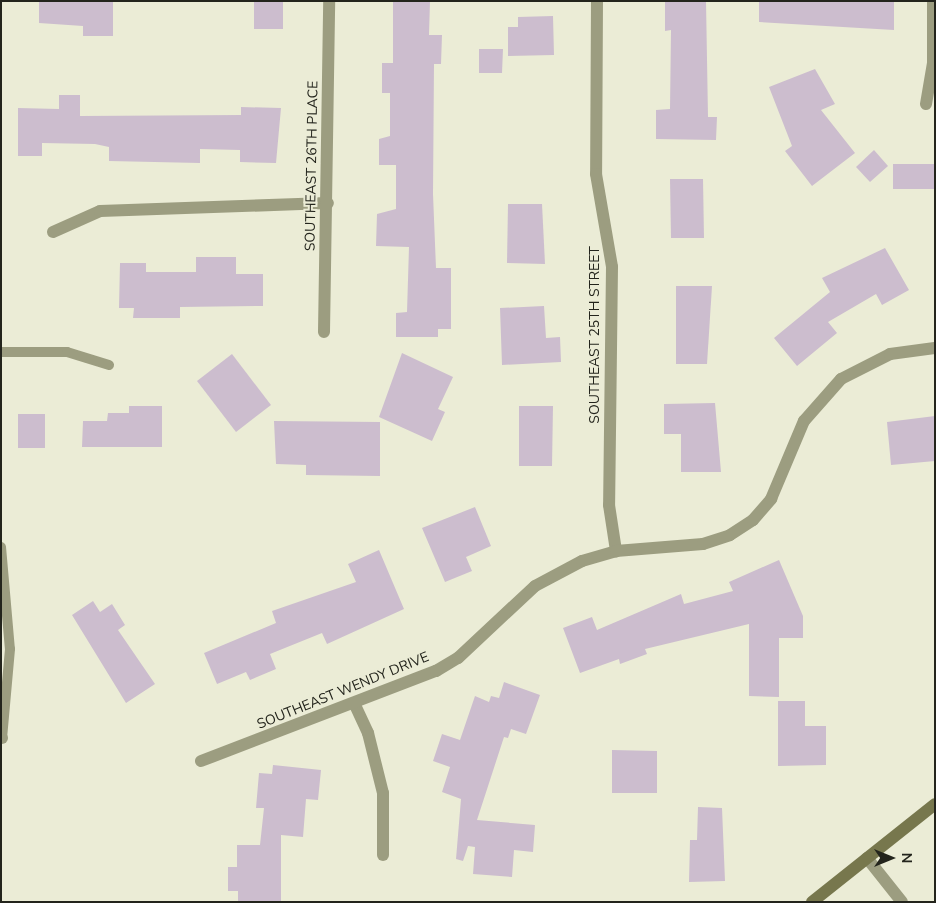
<!DOCTYPE html>
<html>
<head>
<meta charset="utf-8">
<style>
	body { margin:0 }
	#map { position:relative; width:936px; height:903px; overflow:hidden; background:#ebecd6; font-family:"Nunito Sans",sans-serif }
	div>[style] { position:absolute }
	[style*='--x'] { left:calc(var(--x)*1px); top:calc(var(--y)*1px); width:calc(var(--w)*1px); rotate:calc(var(--a)*1deg) }
	.building>* { inset:0; background:#ccbdce }
	.lane>* { height:10px; margin:-5px; padding:0 5px; transform-origin:5px; border-radius:5px; background:#9c9d80 }
	.street>* { height:12px; margin:-6px; padding:0 6px; transform-origin:6px; border-radius:6px; background:#9c9d80 }
	.secondary>* { height:12px; margin:-6px; padding:0 6px; transform-origin:6px; border-radius:6px; background:#77774d }
	span { translate:-50% -50%; white-space:nowrap; text-align:center; line-height:1.15; -webkit-text-stroke:4px #ebecd6; paint-order:stroke }
	.street-label { font-size:14px; color:#23241c }
	.frame { position:absolute; inset:0; border:2px solid #23241c; pointer-events:none }
	.north { position:absolute; left:866px; top:833px; width:50px; height:50px; -webkit-text-stroke:4px #ebecd6; paint-order:stroke; rotate:90deg; font-size:14px; font-weight:700; line-height:20px; text-align:center; color:#23241c }
	.north::after { content:''; display:block; margin:auto; width:18px; height:22px; background:#23241c; clip-path:polygon(50% 0,100% 100%,50% 72%,0 100%) }
</style>
</head>
<body>
<div id="map">
	<div class="building">
		<div style="clip-path:polygon(39px 1px,113px 1px,113px 36px,83px 36px,83px 26px,39px 23px)"></div>
		<div style="clip-path:polygon(254px 1px,283px 1px,283px 29px,254px 29px)"></div>
		<div style="clip-path:polygon(393px 1px,430px 1px,429px 35px,442px 35px,441px 64px,434px 64px,433px 194px,436px 268px,451px 268px,451px 329px,438px 329px,438px 337px,396px 337px,396px 313px,407px 312px,409px 247px,376px 246px,377px 214px,396px 209px,396px 165px,379px 165px,379px 139px,390px 136px,390px 93px,382px 93px,382px 63px,393px 63px)"></div>
		<div style="clip-path:polygon(665px 1px,706px 1px,708px 117px,717px 117px,716px 140px,656px 139px,656px 110px,670px 109px,671px 30px,665px 31px)"></div>
		<div style="clip-path:polygon(759px 1px,894px 1px,894px 30px,759px 22px)"></div>
		<div style="clip-path:polygon(553px 16px,554px 55px,508px 56px,508px 27px,518px 27px,518px 17px)"></div>
		<div style="clip-path:polygon(479px 49px,503px 49px,502px 73px,479px 73px)"></div>
		<div style="clip-path:polygon(815px 69px,835px 104px,821px 110px,855px 153px,812px 186px,785px 151px,792px 146px,769px 87px)"></div>
		<div style="clip-path:polygon(59px 95px,80px 95px,80px 116px,241px 115px,241px 107px,281px 108px,276px 163px,240px 162px,240px 150px,200px 149px,200px 163px,109px 161px,109px 147px,95px 144px,42px 143px,42px 156px,18px 156px,18px 108px,59px 109px)"></div>
		<div style="clip-path:polygon(874px 150px,888px 166px,870px 182px,856px 167px)"></div>
		<div style="clip-path:polygon(893px 164px,935px 164px,935px 189px,893px 189px)"></div>
		<div style="clip-path:polygon(670px 179px,703px 179px,704px 238px,671px 238px)"></div>
		<div style="clip-path:polygon(508px 204px,542px 204px,545px 264px,507px 263px)"></div>
		<div style="clip-path:polygon(885px 248px,909px 290px,882px 305px,876px 294px,828px 322px,837px 333px,797px 366px,774px 338px,830px 292px,822px 278px)"></div>
		<div style="clip-path:polygon(196px 257px,236px 257px,236px 274px,263px 274px,263px 306px,180px 307px,180px 318px,133px 318px,134px 308px,119px 308px,120px 263px,146px 263px,146px 272px,196px 272px)"></div>
		<div style="clip-path:polygon(676px 286px,712px 286px,707px 364px,676px 364px)"></div>
		<div style="clip-path:polygon(544px 306px,546px 338px,560px 337px,561px 362px,502px 365px,500px 308px)"></div>
		<div style="clip-path:polygon(402px 353px,453px 377px,438px 409px,445px 412px,432px 441px,379px 417px)"></div>
		<div style="clip-path:polygon(232px 354px,271px 405px,236px 432px,197px 381px)"></div>
		<div style="clip-path:polygon(715px 403px,721px 472px,681px 472px,681px 434px,664px 434px,664px 404px)"></div>
		<div style="clip-path:polygon(129px 406px,162px 406px,162px 447px,82px 447px,83px 421px,107px 421px,108px 413px,129px 413px)"></div>
		<div style="clip-path:polygon(519px 406px,553px 406px,552px 466px,519px 466px)"></div>
		<div style="clip-path:polygon(18px 414px,45px 414px,45px 448px,18px 448px)"></div>
		<div style="clip-path:polygon(935px 416px,935px 461px,891px 465px,887px 422px)"></div>
		<div style="clip-path:polygon(274px 421px,380px 422px,380px 476px,306px 475px,306px 465px,276px 464px)"></div>
		<div style="clip-path:polygon(475px 507px,491px 546px,466px 557px,472px 571px,445px 582px,422px 528px)"></div>
		<div style="clip-path:polygon(379px 550px,404px 609px,327px 644px,322px 633px,270px 654px,276px 669px,250px 680px,246px 672px,217px 684px,204px 653px,276px 623px,272px 611px,356px 582px,348px 564px)"></div>
		<div style="clip-path:polygon(779px 560px,803px 616px,803px 638px,779px 638px,779px 697px,749px 696px,749px 624px,645px 649px,647px 654px,620px 664px,619px 659px,580px 673px,563px 628px,592px 617px,597px 630px,681px 594px,684px 604px,733px 591px,729px 582px)"></div>
		<div style="clip-path:polygon(93px 601px,100px 612px,112px 604px,125px 625px,118px 630px,155px 684px,126px 703px,72px 615px)"></div>
		<div style="clip-path:polygon(504px 682px,540px 695px,526px 734px,511px 729px,508px 738px,504px 737px,477px 820px,535px 825px,533px 852px,514px 850px,512px 877px,473px 874px,475px 847px,468px 846px,463px 861px,456px 859px,461px 799px,442px 792px,450px 767px,433px 761px,442px 734px,460px 740px,475px 696px,489px 702px,491px 696px,499px 698px)"></div>
		<div style="clip-path:polygon(778px 701px,805px 701px,805px 726px,826px 726px,826px 765px,778px 766px)"></div>
		<div style="clip-path:polygon(612px 750px,657px 751px,657px 793px,612px 793px)"></div>
		<div style="clip-path:polygon(273px 765px,321px 770px,318px 800px,306px 799px,303px 837px,281px 835px,281px 902px,238px 902px,238px 891px,228px 891px,228px 867px,237px 867px,237px 845px,260px 845px,264px 808px,256px 808px,259px 773px,272px 774px)"></div>
		<div style="clip-path:polygon(698px 807px,722px 808px,725px 881px,689px 882px,690px 840px,697px 840px)"></div>
	</div>
	<div class="lane">
		<div style="--x:1;--y:352;--w:66;--a:0"></div>
		<div style="--x:67;--y:352;--w:44;--a:17.2"></div>
		<div style="--x:1;--y:547;--w:102;--a:85"></div>
		<div style="--x:10;--y:649;--w:89;--a:95.1"></div>
	</div>
	<div class="street">
		<div style="--x:597;--y:1;--w:173;--a:90.3"></div>
		<div style="--x:596;--y:174;--w:94;--a:80.2"></div>
		<div style="--x:612;--y:267;--w:238;--a:90.7"></div>
		<div style="--x:609;--y:505;--w:47;--a:81.3"></div>
		<div style="--x:926;--y:104;--w:42;--a:-80.3"></div>
		<div style="--x:933;--y:63;--w:62;--a:-90"></div>
		<div style="--x:53;--y:232;--w:51;--a:-24.1"></div>
		<div style="--x:100;--y:211;--w:228;--a:-2"></div>
		<div style="--x:324;--y:332;--w:331;--a:-89.1"></div>
		<div style="--x:355;--y:705;--w:31;--a:65"></div>
		<div style="--x:368;--y:733;--w:62;--a:76"></div>
		<div style="--x:383;--y:793;--w:62;--a:90"></div>
		<div style="--x:1;--y:738;--w:1;--a:0"></div>
		<div style="--x:201;--y:761;--w:252;--a:-21"></div>
		<div style="--x:436;--y:671;--w:26;--a:-31"></div>
		<div style="--x:458;--y:658;--w:105;--a:-43.1"></div>
		<div style="--x:535;--y:586;--w:53;--a:-28"></div>
		<div style="--x:582;--y:561;--w:35;--a:-16"></div>
		<div style="--x:616;--y:551;--w:87;--a:-4.6"></div>
		<div style="--x:703;--y:544;--w:28;--a:-18"></div>
		<div style="--x:730;--y:535;--w:27;--a:-33"></div>
		<div style="--x:753;--y:520;--w:28;--a:-49"></div>
		<div style="--x:771;--y:499;--w:85;--a:-67.1"></div>
		<div style="--x:804;--y:421;--w:56;--a:-48.6"></div>
		<div style="--x:841;--y:379;--w:55;--a:-27"></div>
		<div style="--x:890;--y:354;--w:45;--a:-7.6"></div>
		<div style="--x:867;--y:858;--w:56;--a:51.5"></div>
	</div>
	<div class="secondary">
		<div style="--x:812;--y:902;--w:157;--a:-38.5"></div>
	</div>
	<div class="street-label">
		<span style="left:312px;top:166px;rotate:-89deg">SOUTHEAST 26TH PLACE</span>
		<span style="left:595px;top:335px;rotate:-90deg">SOUTHEAST 25TH STREET</span>
		<span style="left:343px;top:691px;rotate:-22deg">SOUTHEAST WENDY DRIVE</span>
	</div>
	<div class="frame"></div>
	<div class="north">N</div>
</div>
</body>
</html>
